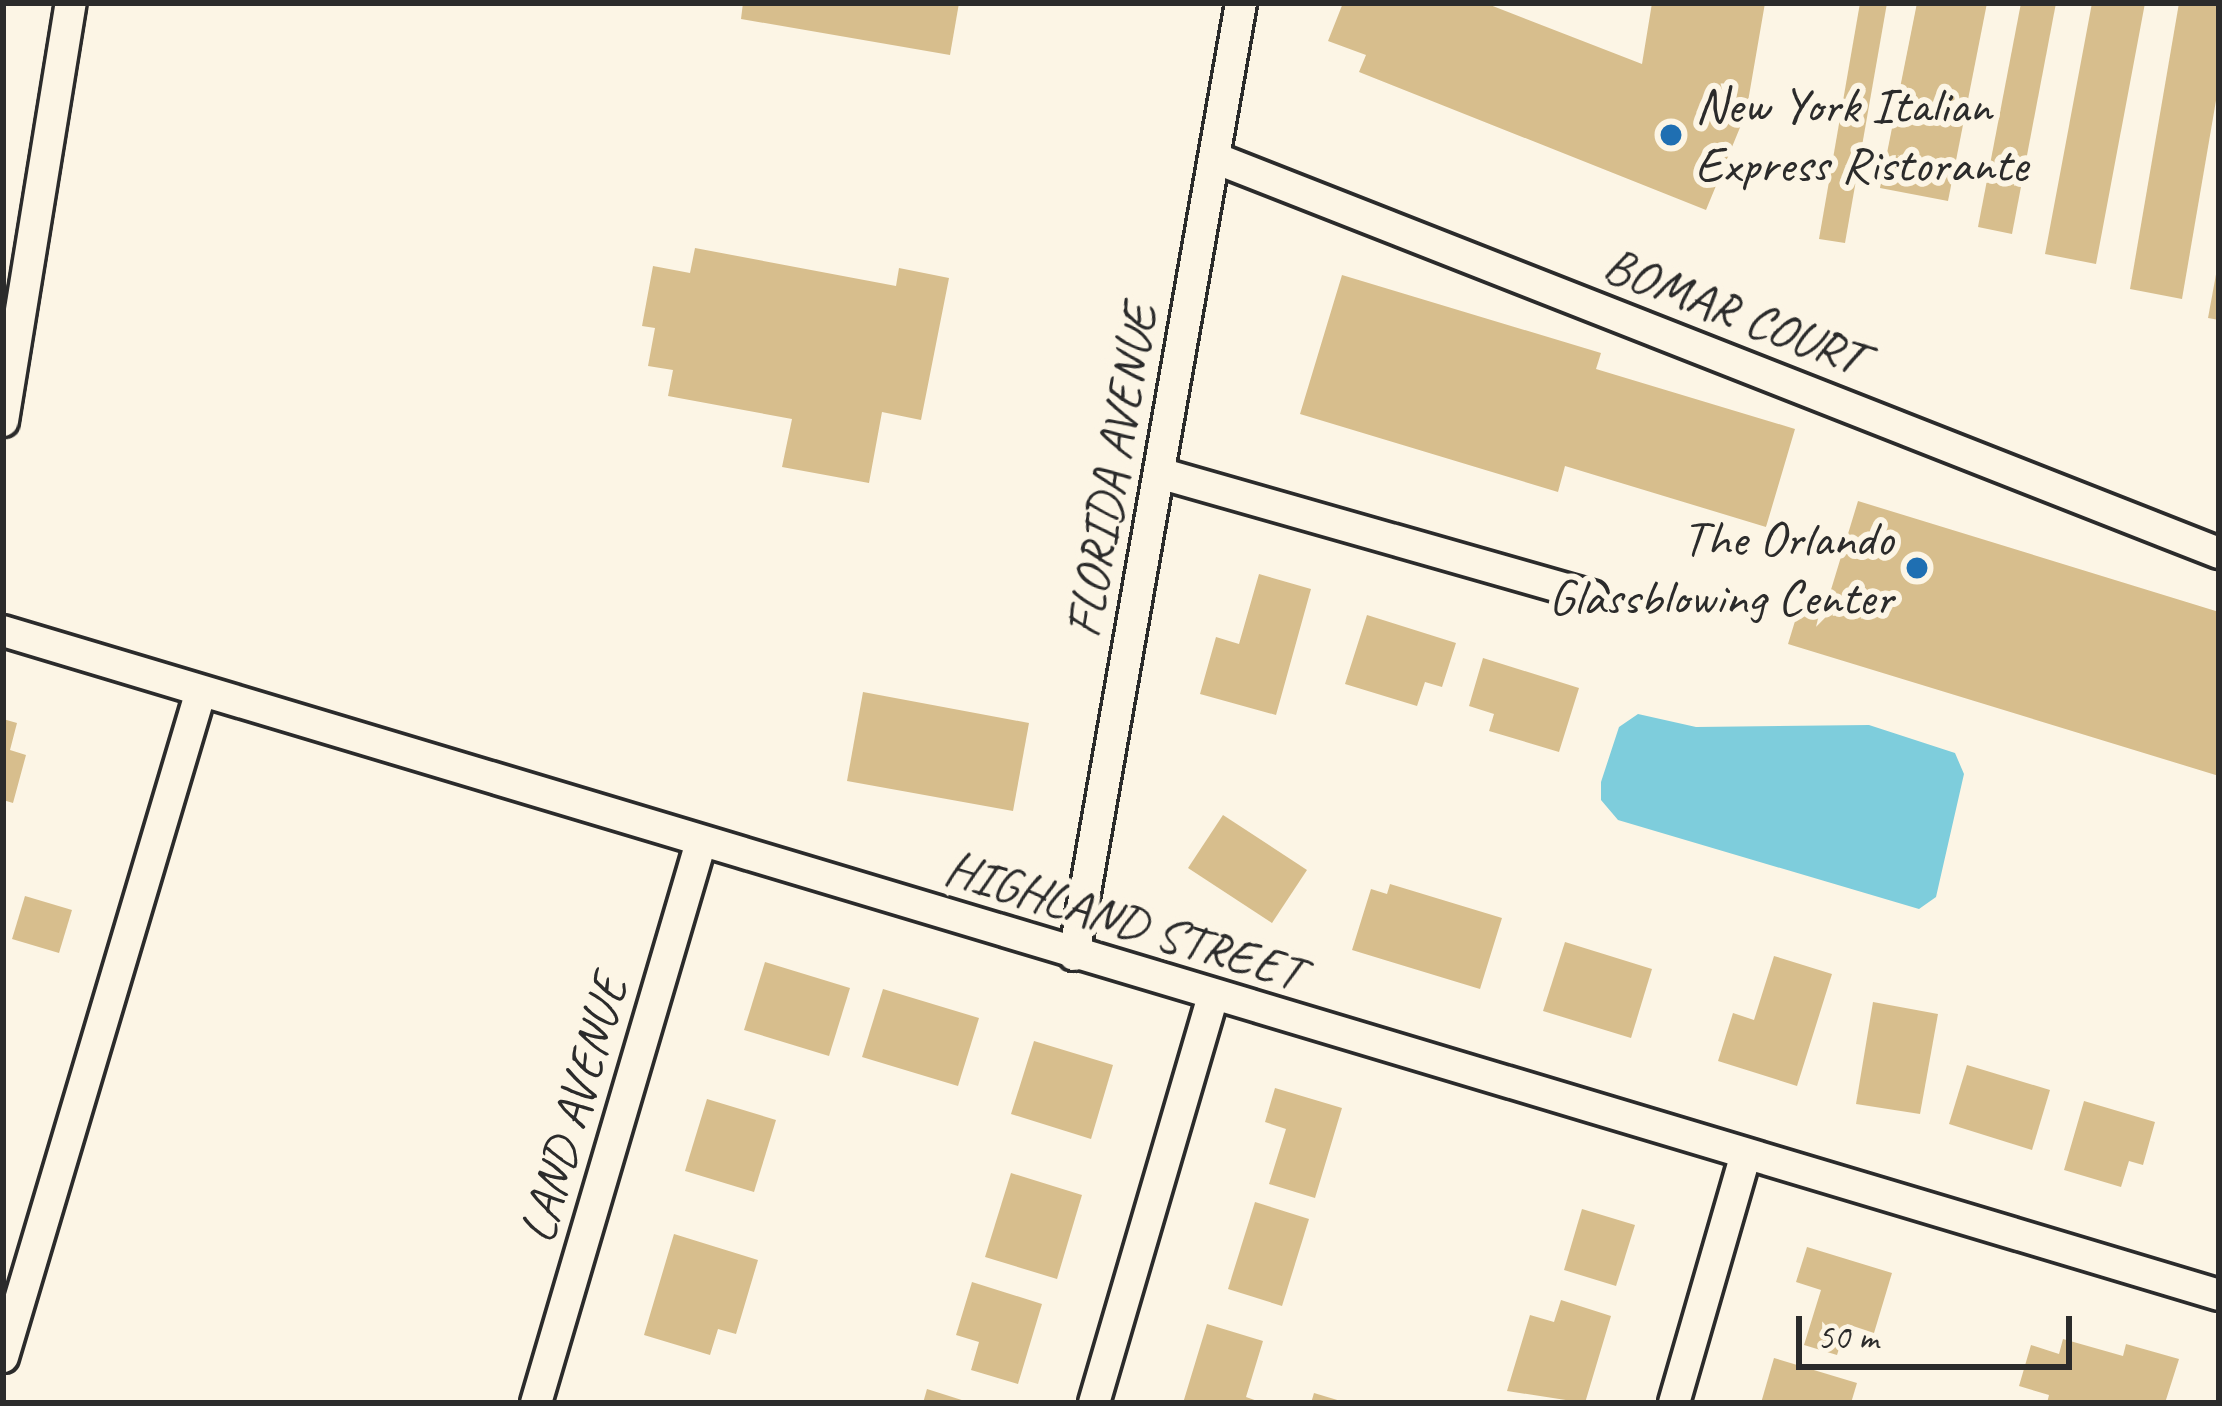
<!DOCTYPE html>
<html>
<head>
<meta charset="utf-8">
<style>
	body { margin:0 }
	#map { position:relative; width:2222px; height:1406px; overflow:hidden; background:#fcf5e5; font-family:Caveat,sans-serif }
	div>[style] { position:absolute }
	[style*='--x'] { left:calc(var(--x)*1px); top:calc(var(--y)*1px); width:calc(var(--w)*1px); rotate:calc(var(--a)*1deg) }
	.water>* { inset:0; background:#7ecddc }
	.building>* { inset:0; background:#d7be8d }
	.roads { filter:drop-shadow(3px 0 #2b2b2b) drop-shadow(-3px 0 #2b2b2b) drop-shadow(0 3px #2b2b2b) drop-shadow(0 -3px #2b2b2b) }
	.street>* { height:30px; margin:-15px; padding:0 15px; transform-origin:15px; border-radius:15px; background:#fcf5e5 }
	.dots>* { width:33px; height:33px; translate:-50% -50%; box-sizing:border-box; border:6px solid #fcf5e5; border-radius:50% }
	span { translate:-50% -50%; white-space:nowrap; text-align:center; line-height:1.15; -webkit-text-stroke:12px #fcf5e5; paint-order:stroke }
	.poi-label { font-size:51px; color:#2b2b2b }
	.left { translate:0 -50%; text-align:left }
	.right { translate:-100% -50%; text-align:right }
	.street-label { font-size:51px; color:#2b2b2b }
	.frame { position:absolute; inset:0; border:6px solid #2b2b2b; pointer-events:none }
	.scale { position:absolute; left:1796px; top:1316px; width:276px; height:54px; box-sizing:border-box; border:6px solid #2b2b2b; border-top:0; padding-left:15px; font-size:36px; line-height:42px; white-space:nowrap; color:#2b2b2b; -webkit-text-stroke:9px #fcf5e5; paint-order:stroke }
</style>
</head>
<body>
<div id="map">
	<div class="water">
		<div style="clip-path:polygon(1638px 714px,1696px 727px,1869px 725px,1955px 753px,1964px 774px,1936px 897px,1919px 909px,1618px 820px,1601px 800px,1601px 782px,1619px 727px)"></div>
	</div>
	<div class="building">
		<div style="clip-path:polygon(743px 3px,959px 3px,950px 55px,741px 19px)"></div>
		<div style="clip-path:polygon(1343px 3px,1485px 3px,1642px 64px,1652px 3px,1765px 3px,1746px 113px,1706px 210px,1359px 72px,1366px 55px,1328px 41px)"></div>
		<div style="clip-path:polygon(1860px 3px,1887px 3px,1845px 243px,1819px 239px)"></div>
		<div style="clip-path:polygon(1917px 3px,1987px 3px,1948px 201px,1880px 188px)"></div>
		<div style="clip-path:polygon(2021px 3px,2056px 3px,2012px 234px,1978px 227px)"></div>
		<div style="clip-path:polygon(2092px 3px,2145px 3px,2096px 264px,2045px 254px)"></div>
		<div style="clip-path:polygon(2179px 3px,2219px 3px,2219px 83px,2182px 299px,2130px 289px)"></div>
		<div style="clip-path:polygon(695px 248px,896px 286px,899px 268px,949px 278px,921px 420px,882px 412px,869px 483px,782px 467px,792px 419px,668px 396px,673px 370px,648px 366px,655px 328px,642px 326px,653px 266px,690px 273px)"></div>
		<div style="clip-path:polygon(2217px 269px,2219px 269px,2219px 320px,2208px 318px)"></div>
		<div style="clip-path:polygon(1342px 275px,1601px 353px,1596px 369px,1795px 429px,1766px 527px,1565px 466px,1558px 492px,1300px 414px)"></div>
		<div style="clip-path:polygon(1858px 501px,2219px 612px,2219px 776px,1788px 644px,1799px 608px,1823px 616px)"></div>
		<div style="clip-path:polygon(1259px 574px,1311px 589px,1276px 715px,1200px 694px,1216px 637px,1239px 644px)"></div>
		<div style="clip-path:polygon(1367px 615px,1456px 643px,1442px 687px,1425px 682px,1417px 706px,1345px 684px)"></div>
		<div style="clip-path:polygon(1483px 658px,1579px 688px,1559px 752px,1489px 731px,1494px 714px,1469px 706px)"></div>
		<div style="clip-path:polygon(863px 692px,1029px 723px,1013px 811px,847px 781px)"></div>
		<div style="clip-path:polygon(3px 719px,17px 723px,10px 750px,26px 755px,13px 803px,3px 800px)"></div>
		<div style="clip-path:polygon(1223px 815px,1307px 870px,1272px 923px,1188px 868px)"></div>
		<div style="clip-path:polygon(1390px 884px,1502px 918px,1480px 989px,1352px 950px,1371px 889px,1387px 894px)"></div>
		<div style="clip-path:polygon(25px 896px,72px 910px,59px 953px,12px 939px)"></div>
		<div style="clip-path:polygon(1565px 942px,1652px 969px,1631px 1038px,1543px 1011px)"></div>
		<div style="clip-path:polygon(1774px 956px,1832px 974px,1797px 1086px,1718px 1061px,1733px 1013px,1754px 1020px)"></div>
		<div style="clip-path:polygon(765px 962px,850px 988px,829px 1056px,744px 1030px)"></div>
		<div style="clip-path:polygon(883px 989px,979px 1018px,958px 1086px,862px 1057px)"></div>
		<div style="clip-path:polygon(1873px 1002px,1938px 1014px,1920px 1114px,1856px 1104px)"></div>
		<div style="clip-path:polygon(1034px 1041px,1113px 1065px,1091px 1139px,1011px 1114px)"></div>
		<div style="clip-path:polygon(1967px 1065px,2050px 1090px,2032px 1150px,1949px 1124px)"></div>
		<div style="clip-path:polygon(1275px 1088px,1342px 1108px,1315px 1198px,1269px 1184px,1286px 1129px,1265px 1122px)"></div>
		<div style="clip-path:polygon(707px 1099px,776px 1120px,754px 1192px,685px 1171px)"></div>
		<div style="clip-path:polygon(2084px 1101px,2155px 1122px,2143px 1165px,2129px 1161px,2121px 1187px,2064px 1170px)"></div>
		<div style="clip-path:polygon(1011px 1173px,1082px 1195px,1057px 1279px,985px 1257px)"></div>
		<div style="clip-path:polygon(1255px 1202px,1309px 1219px,1282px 1306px,1228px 1289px)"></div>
		<div style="clip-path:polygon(1582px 1209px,1635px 1225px,1616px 1286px,1564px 1270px)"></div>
		<div style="clip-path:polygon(674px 1234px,758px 1260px,736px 1334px,718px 1329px,710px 1355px,644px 1335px)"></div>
		<div style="clip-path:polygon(1807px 1247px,1892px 1273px,1874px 1333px,1847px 1324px,1837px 1355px,1804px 1345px,1821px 1290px,1796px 1282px)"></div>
		<div style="clip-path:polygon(972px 1282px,1042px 1304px,1018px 1384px,971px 1370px,979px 1342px,956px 1335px)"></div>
		<div style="clip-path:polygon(1561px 1300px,1611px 1316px,1585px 1403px,1507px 1391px,1530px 1315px,1554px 1322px)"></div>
		<div style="clip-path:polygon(1207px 1324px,1263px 1341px,1246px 1397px,1263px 1403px,1183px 1403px)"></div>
		<div style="clip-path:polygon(2063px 1339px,2123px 1356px,2126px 1344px,2179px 1359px,2165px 1403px,2047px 1403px,2049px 1395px,2019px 1386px,2031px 1345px,2059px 1354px)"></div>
		<div style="clip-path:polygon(1774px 1358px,1857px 1383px,1851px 1403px,1761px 1403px)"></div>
		<div style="clip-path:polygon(927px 1389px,968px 1402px,968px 1403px,923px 1403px)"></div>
		<div style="clip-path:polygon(1314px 1393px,1344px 1402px,1344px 1403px,1311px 1403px)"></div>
	</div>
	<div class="roads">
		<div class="street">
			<div style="--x:1215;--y:158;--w:1079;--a:21.48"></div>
			<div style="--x:3;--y:421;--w:423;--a:-80.8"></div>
			<div style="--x:1159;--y:473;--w:450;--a:15.9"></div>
			<div style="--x:3;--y:631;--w:2313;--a:16.68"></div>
			<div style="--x:1074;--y:955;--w:967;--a:-80.05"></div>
			<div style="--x:3;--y:1357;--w:692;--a:-73.45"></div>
			<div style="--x:536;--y:1403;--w:585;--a:-73.61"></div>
			<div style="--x:1094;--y:1403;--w:423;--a:-73.7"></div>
			<div style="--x:1674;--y:1403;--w:256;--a:-73.9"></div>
		</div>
	</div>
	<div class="dots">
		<div style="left:1671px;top:135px;background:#1f6fb2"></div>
		<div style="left:1917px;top:568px;background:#1f6fb2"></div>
	</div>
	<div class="poi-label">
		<span class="left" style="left:1695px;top:135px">New York Italian<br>Express Ristorante</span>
		<span class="right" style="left:1893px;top:568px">The Orlando<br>Glassblowing Center</span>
	</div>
	<div class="street-label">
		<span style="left:1734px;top:311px;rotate:21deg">BOMAR COURT</span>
		<span style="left:1111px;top:471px;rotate:-80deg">FLORIDA AVENUE</span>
		<span style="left:1124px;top:920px;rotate:17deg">HIGHLAND STREET</span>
		<span style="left:573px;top:1109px;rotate:-74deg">LAND AVENUE</span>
	</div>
	<div class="frame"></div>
	<div class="scale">50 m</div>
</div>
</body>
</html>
